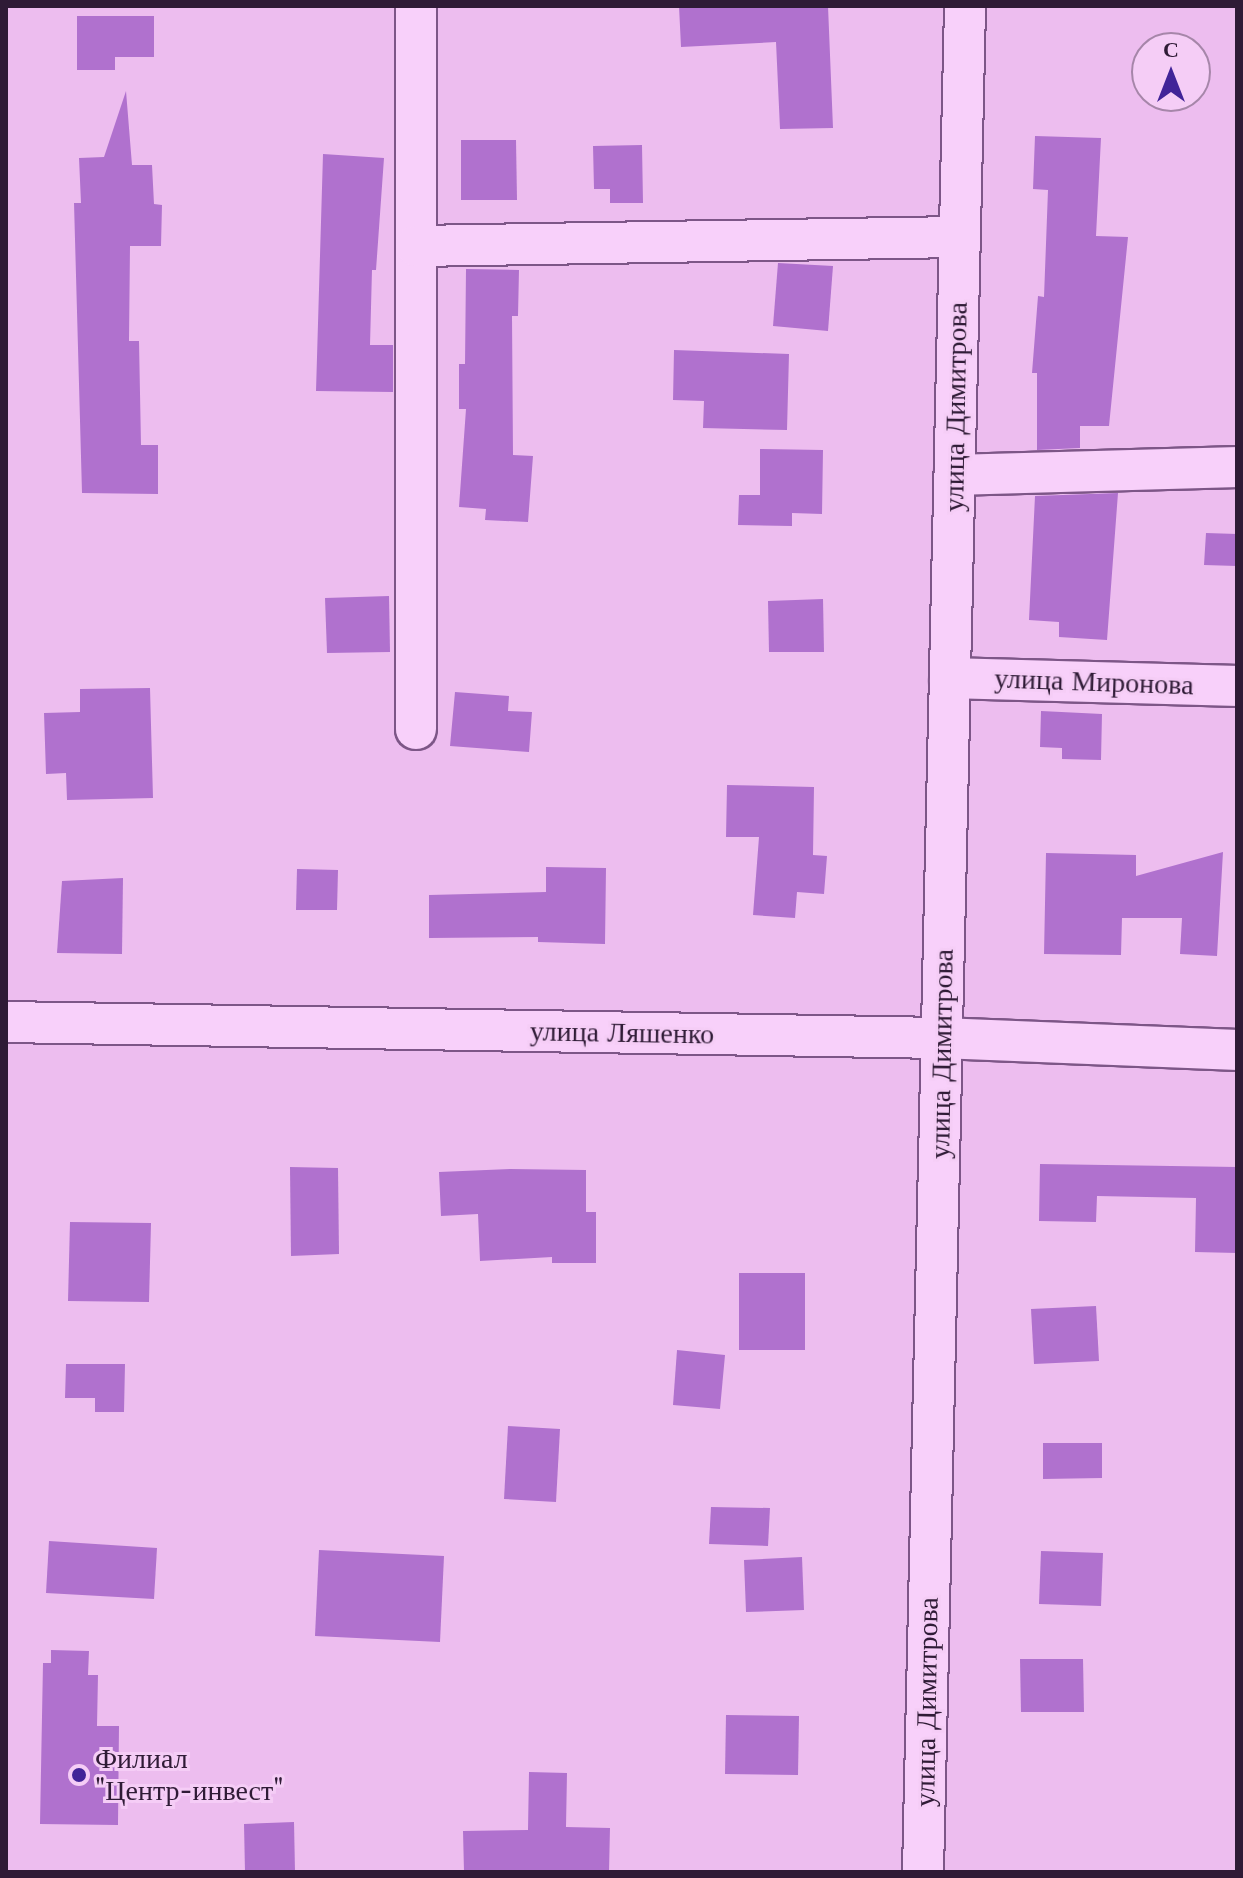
<!DOCTYPE html>
<html>
<head>
<meta charset="utf-8">
<style>
	body { margin:0 }
	#map { position:relative; width:1243px; height:1878px; overflow:hidden; background:#edbdef; font-family:"Libre Baskerville",serif }
	div>[style] { position:absolute }
	[style*='--x'] { left:calc(var(--x)*1px); top:calc(var(--y)*1px); width:calc(var(--w)*1px); rotate:calc(var(--a)*1deg) }
	.building>* { inset:0; background:#b071ce }
	.roads { filter:drop-shadow(2px 0 #7d5687) drop-shadow(-2px 0 #7d5687) drop-shadow(0 2px #7d5687) drop-shadow(0 -2px #7d5687) }
	.minor>* { height:40px; margin:-20px; padding:0 20px; transform-origin:20px; border-radius:20px; background:#f8d0fa }
	.dots>* { width:22px; height:22px; translate:-50% -50%; box-sizing:border-box; border:4px solid #f5cdf6; border-radius:50% }
	span { translate:-50% -50%; white-space:nowrap; text-align:center; line-height:1.15; -webkit-text-stroke:6px #f5cdf6; paint-order:stroke }
	.street-label { font-size:28px; color:#2f1b36 }
	.poi-label { font-size:28px; color:#2f1b36 }
	.left { translate:0 -50%; text-align:left }
	.frame { position:absolute; inset:0; border:8px solid #2f1b36; pointer-events:none }
	.north { position:absolute; left:1131px; top:32px; width:80px; height:80px; box-sizing:border-box; background:#f5cdf6; border:2px solid #a686a9; border-radius:50%; rotate:0deg; font-size:22px; font-weight:700; line-height:32px; text-align:center; color:#2f1b36 }
	.north::after { content:''; display:block; margin:auto; width:28px; height:36px; background:#412498; clip-path:polygon(50% 0,100% 100%,50% 72%,0 100%) }
</style>
</head>
<body>
<div id="map">
	<div class="building">
		<div style="clip-path:polygon(679px 6px,828px 6px,833px 128px,780px 129px,776px 42px,681px 47px)"></div>
		<div style="clip-path:polygon(77px 16px,154px 16px,154px 57px,115px 57px,115px 70px,77px 70px)"></div>
		<div style="clip-path:polygon(126px 91px,132px 165px,152px 165px,154px 204px,162px 205px,161px 246px,130px 246px,129px 341px,139px 341px,141px 445px,158px 445px,158px 494px,82px 493px,74px 203px,81px 203px,79px 158px,104px 157px)"></div>
		<div style="clip-path:polygon(1035px 136px,1101px 138px,1096px 236px,1128px 237px,1109px 426px,1080px 426px,1080px 448px,1037px 450px,1037px 373px,1032px 373px,1038px 296px,1044px 297px,1048px 190px,1033px 189px)"></div>
		<div style="clip-path:polygon(461px 140px,516px 140px,517px 200px,461px 200px)"></div>
		<div style="clip-path:polygon(642px 145px,643px 203px,610px 203px,610px 189px,594px 189px,593px 146px)"></div>
		<div style="clip-path:polygon(323px 154px,384px 158px,376px 270px,372px 270px,370px 345px,393px 345px,393px 392px,316px 391px)"></div>
		<div style="clip-path:polygon(778px 263px,833px 266px,828px 331px,773px 326px)"></div>
		<div style="clip-path:polygon(466px 269px,519px 270px,518px 316px,512px 316px,513px 455px,533px 456px,528px 522px,485px 520px,486px 509px,459px 507px,466px 409px,459px 409px,459px 364px,465px 364px)"></div>
		<div style="clip-path:polygon(674px 350px,789px 354px,787px 430px,703px 428px,704px 401px,673px 400px)"></div>
		<div style="clip-path:polygon(760px 449px,823px 450px,822px 514px,792px 513px,792px 526px,738px 525px,739px 495px,760px 495px)"></div>
		<div style="clip-path:polygon(1118px 493px,1107px 640px,1059px 637px,1059px 622px,1029px 620px,1035px 496px)"></div>
		<div style="clip-path:polygon(1206px 533px,1237px 534px,1237px 566px,1204px 565px)"></div>
		<div style="clip-path:polygon(389px 596px,390px 652px,327px 653px,325px 598px)"></div>
		<div style="clip-path:polygon(823px 599px,824px 652px,769px 652px,768px 601px)"></div>
		<div style="clip-path:polygon(150px 688px,153px 798px,67px 800px,66px 773px,46px 774px,44px 713px,80px 712px,80px 689px)"></div>
		<div style="clip-path:polygon(455px 692px,509px 696px,508px 711px,532px 712px,529px 752px,450px 746px)"></div>
		<div style="clip-path:polygon(1041px 711px,1102px 714px,1101px 760px,1062px 759px,1062px 748px,1040px 747px)"></div>
		<div style="clip-path:polygon(727px 785px,814px 787px,813px 855px,827px 856px,824px 894px,797px 892px,795px 918px,753px 915px,759px 837px,726px 837px)"></div>
		<div style="clip-path:polygon(1223px 852px,1217px 956px,1180px 954px,1182px 918px,1122px 918px,1121px 955px,1044px 954px,1046px 853px,1136px 855px,1136px 876px)"></div>
		<div style="clip-path:polygon(546px 867px,606px 868px,605px 944px,538px 942px,538px 937px,429px 938px,429px 895px,546px 892px)"></div>
		<div style="clip-path:polygon(297px 869px,338px 870px,337px 910px,296px 910px)"></div>
		<div style="clip-path:polygon(123px 878px,122px 954px,57px 953px,62px 881px)"></div>
		<div style="clip-path:polygon(1040px 1164px,1237px 1167px,1237px 1253px,1195px 1252px,1196px 1198px,1097px 1196px,1096px 1222px,1039px 1221px)"></div>
		<div style="clip-path:polygon(290px 1167px,338px 1168px,339px 1254px,291px 1256px)"></div>
		<div style="clip-path:polygon(510px 1169px,586px 1170px,586px 1212px,596px 1212px,596px 1263px,552px 1263px,552px 1257px,480px 1261px,478px 1214px,441px 1216px,439px 1172px)"></div>
		<div style="clip-path:polygon(70px 1222px,151px 1223px,149px 1302px,68px 1301px)"></div>
		<div style="clip-path:polygon(739px 1273px,805px 1273px,805px 1350px,739px 1350px)"></div>
		<div style="clip-path:polygon(1096px 1306px,1099px 1361px,1034px 1364px,1031px 1309px)"></div>
		<div style="clip-path:polygon(677px 1350px,725px 1355px,720px 1409px,673px 1405px)"></div>
		<div style="clip-path:polygon(66px 1364px,125px 1364px,124px 1412px,95px 1412px,95px 1398px,65px 1398px)"></div>
		<div style="clip-path:polygon(508px 1426px,560px 1429px,556px 1502px,504px 1499px)"></div>
		<div style="clip-path:polygon(1043px 1443px,1102px 1443px,1102px 1478px,1043px 1479px)"></div>
		<div style="clip-path:polygon(711px 1507px,770px 1508px,768px 1546px,709px 1544px)"></div>
		<div style="clip-path:polygon(49px 1541px,157px 1548px,154px 1599px,46px 1593px)"></div>
		<div style="clip-path:polygon(319px 1550px,444px 1556px,440px 1642px,315px 1636px)"></div>
		<div style="clip-path:polygon(1041px 1551px,1103px 1553px,1101px 1606px,1039px 1604px)"></div>
		<div style="clip-path:polygon(802px 1557px,804px 1610px,746px 1612px,744px 1560px)"></div>
		<div style="clip-path:polygon(51px 1650px,89px 1651px,88px 1675px,98px 1675px,97px 1726px,119px 1726px,118px 1825px,40px 1824px,43px 1663px,51px 1663px)"></div>
		<div style="clip-path:polygon(1020px 1659px,1083px 1659px,1084px 1712px,1021px 1712px)"></div>
		<div style="clip-path:polygon(726px 1715px,799px 1716px,798px 1775px,725px 1774px)"></div>
		<div style="clip-path:polygon(529px 1772px,567px 1773px,566px 1827px,610px 1828px,609px 1872px,464px 1872px,463px 1831px,528px 1830px)"></div>
		<div style="clip-path:polygon(294px 1822px,295px 1872px,245px 1872px,244px 1824px)"></div>
	</div>
	<div class="roads">
		<div class="minor">
			<div style="--x:416;--y:6;--w:723;--a:90"></div>
			<div style="--x:416;--y:246;--w:544;--a:-0.95"></div>
			<div style="--x:955;--y:475;--w:282;--a:-1.6"></div>
			<div style="--x:950;--y:678;--w:287;--a:1.6"></div>
			<div style="--x:6;--y:1022;--w:936;--a:0.98"></div>
			<div style="--x:942;--y:1038;--w:295;--a:2.3"></div>
			<div style="--x:923;--y:1872;--w:1866;--a:-88.71"></div>
		</div>
	</div>
	<div class="dots">
		<div style="left:79px;top:1775px;background:#412498"></div>
	</div>
	<div class="street-label">
		<span style="left:956px;top:407px;rotate:-89deg">улица Димитрова</span>
		<span style="left:1094px;top:682px;rotate:2deg">улица Миронова</span>
		<span style="left:622px;top:1033px;rotate:1deg">улица Ляшенко</span>
		<span style="left:942px;top:1054px;rotate:-89deg">улица Димитрова</span>
		<span style="left:927px;top:1702px;rotate:-89deg">улица Димитрова</span>
	</div>
	<div class="poi-label">
		<span class="left" style="left:95px;top:1775px">Филиал<br>"Центр-инвест"</span>
	</div>
	<div class="frame"></div>
	<div class="north">С</div>
</div>
</body>
</html>
